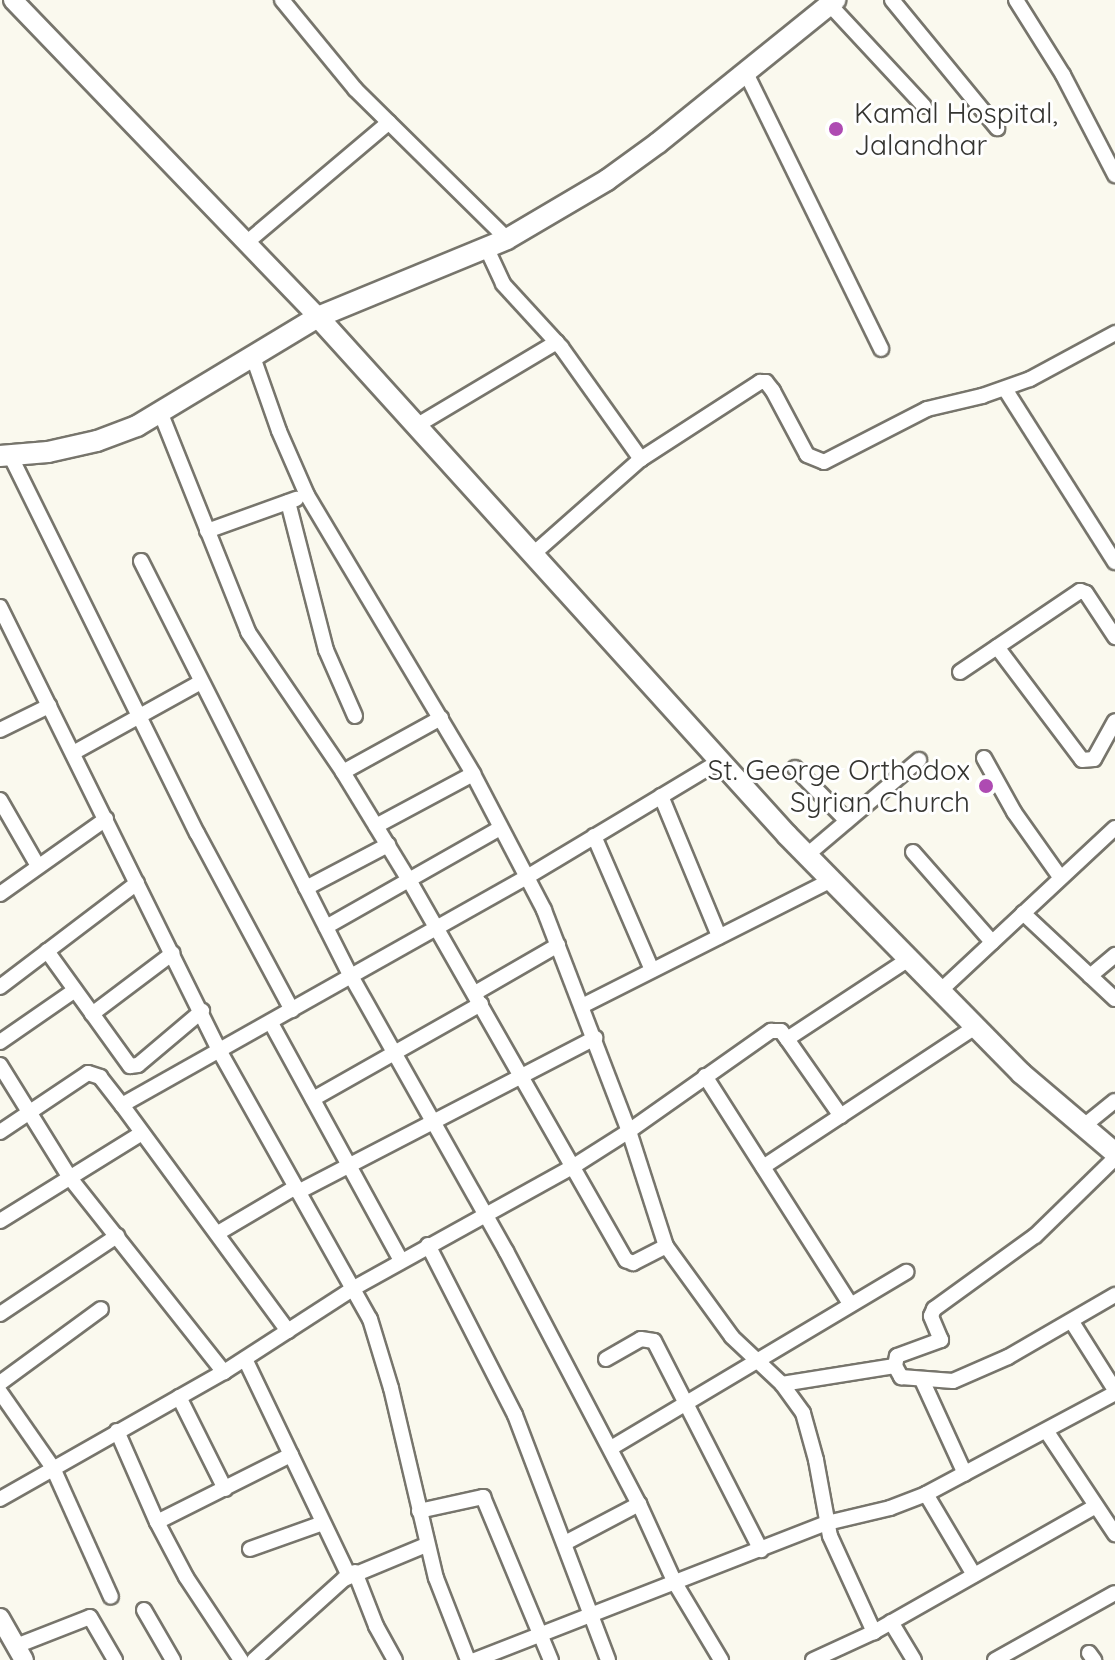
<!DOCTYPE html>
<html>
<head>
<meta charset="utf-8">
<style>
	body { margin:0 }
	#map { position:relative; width:1115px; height:1660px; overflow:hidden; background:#faf9ee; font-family:Quicksand,sans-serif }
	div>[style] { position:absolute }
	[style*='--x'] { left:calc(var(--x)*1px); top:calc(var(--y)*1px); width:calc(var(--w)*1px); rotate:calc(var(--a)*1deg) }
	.roads { filter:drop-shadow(2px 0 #77756c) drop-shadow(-2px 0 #77756c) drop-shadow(0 2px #77756c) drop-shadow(0 -2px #77756c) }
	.minor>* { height:14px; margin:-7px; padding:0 7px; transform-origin:7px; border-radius:7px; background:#fff }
	.tertiary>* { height:18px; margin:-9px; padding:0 9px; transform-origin:9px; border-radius:9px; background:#fff }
	.secondary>* { height:20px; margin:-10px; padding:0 10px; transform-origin:10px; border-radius:10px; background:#fff }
	.dots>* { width:22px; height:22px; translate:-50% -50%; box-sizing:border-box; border:4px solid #fff; border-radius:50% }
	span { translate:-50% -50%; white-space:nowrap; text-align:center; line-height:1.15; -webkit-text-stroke:6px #fff; paint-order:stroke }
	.poi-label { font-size:28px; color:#353531 }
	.left { translate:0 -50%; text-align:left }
	.right { translate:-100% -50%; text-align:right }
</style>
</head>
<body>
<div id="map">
	<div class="roads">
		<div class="minor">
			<div style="--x:282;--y:0;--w:115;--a:50.6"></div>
			<div style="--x:355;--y:89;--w:214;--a:44.6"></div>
			<div style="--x:892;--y:0;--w:166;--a:50.6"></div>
			<div style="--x:1016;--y:0;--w:89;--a:57.9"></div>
			<div style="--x:1063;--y:75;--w:113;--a:62.5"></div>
			<div style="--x:830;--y:5;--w:138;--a:47.1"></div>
			<div style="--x:747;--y:75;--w:305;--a:63.9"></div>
			<div style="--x:246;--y:243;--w:187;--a:-40.2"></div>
			<div style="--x:487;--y:249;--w:38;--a:65"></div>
			<div style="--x:503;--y:284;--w:86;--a:47.4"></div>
			<div style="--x:561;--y:347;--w:138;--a:54.5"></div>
			<div style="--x:253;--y:357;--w:78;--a:70.6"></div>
			<div style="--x:279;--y:431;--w:70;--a:66.4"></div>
			<div style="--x:307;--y:495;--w:325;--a:59.2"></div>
			<div style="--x:473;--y:774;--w:153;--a:62.4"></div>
			<div style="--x:544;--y:910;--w:237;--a:69"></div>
			<div style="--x:629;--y:1131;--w:121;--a:72.2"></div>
			<div style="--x:666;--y:1246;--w:112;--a:54"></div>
			<div style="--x:732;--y:1337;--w:69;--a:43.2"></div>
			<div style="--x:782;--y:1384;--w:36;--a:54"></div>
			<div style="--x:803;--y:1413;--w:49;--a:74.5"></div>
			<div style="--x:816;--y:1460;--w:77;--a:79.6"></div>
			<div style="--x:830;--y:1536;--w:106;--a:65.4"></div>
			<div style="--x:1005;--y:389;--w:205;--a:57.6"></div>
			<div style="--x:161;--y:414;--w:235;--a:68.2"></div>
			<div style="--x:248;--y:632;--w:169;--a:55.8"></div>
			<div style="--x:343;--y:772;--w:127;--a:58.6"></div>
			<div style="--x:409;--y:880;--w:438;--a:60.3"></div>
			<div style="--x:626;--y:1260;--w:8;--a:23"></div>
			<div style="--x:633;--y:1263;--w:37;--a:-27"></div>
			<div style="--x:416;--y:426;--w:164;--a:-30.8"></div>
			<div style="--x:10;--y:455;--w:422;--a:63.7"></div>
			<div style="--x:197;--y:833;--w:201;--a:61.8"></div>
			<div style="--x:288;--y:502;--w:153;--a:75.6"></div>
			<div style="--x:326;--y:650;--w:72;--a:66.3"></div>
			<div style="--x:207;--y:531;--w:95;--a:-19.8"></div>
			<div style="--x:532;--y:555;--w:145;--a:-41.4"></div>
			<div style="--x:641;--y:459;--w:142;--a:-32.9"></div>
			<div style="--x:760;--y:382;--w:6;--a:0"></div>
			<div style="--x:766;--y:382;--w:11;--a:52"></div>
			<div style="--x:773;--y:391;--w:72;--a:62"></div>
			<div style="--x:807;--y:455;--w:18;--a:22"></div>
			<div style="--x:824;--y:462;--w:116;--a:-27.2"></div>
			<div style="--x:927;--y:409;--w:57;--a:-13.3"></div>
			<div style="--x:982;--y:396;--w:51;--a:-19.5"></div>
			<div style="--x:1030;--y:379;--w:97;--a:-28.4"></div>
			<div style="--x:141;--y:561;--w:465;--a:63.2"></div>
			<div style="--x:351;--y:976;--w:316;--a:60.6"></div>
			<div style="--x:506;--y:1251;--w:286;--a:62.3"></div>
			<div style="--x:639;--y:1504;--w:87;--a:65.5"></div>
			<div style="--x:675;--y:1583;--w:90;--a:59.1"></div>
			<div style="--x:0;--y:607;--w:496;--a:63.7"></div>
			<div style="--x:220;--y:1052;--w:306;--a:60.7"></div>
			<div style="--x:370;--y:1319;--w:72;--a:73.1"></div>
			<div style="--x:391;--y:1388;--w:195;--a:76.7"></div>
			<div style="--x:436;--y:1578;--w:88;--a:68.7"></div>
			<div style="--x:997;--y:647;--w:141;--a:53"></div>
			<div style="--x:1082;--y:760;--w:12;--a:-5"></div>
			<div style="--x:1094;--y:759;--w:43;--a:-61.1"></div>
			<div style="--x:960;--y:672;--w:145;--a:-34"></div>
			<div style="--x:1080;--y:591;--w:6;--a:18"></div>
			<div style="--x:1086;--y:593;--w:53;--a:56.6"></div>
			<div style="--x:0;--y:730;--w:55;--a:-26.1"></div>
			<div style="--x:73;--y:753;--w:146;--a:-29"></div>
			<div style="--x:984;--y:758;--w:62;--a:60.9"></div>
			<div style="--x:1014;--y:812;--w:80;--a:54.7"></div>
			<div style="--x:795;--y:768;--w:74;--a:45.5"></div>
			<div style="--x:343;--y:772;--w:112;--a:-28.9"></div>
			<div style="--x:661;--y:796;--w:152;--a:67.5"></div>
			<div style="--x:0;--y:800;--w:76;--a:60.1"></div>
			<div style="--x:376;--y:826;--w:110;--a:-28.2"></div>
			<div style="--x:594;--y:836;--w:146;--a:66.6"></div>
			<div style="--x:913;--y:852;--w:120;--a:48.7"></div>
			<div style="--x:807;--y:855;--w:147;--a:-40.3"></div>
			<div style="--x:306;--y:888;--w:93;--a:-27.7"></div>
			<div style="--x:0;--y:894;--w:130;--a:-35.3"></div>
			<div style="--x:1023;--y:913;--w:126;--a:43.1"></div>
			<div style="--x:326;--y:927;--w:200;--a:-29.6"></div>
			<div style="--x:47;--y:951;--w:142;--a:54.2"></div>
			<div style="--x:130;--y:1066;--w:8;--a:-7"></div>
			<div style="--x:138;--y:1065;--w:84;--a:-40.2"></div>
			<div style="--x:1090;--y:976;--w:33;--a:-40"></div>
			<div style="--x:0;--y:987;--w:172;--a:-37.2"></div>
			<div style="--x:940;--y:991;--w:239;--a:-43"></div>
			<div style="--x:475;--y:993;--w:96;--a:-30"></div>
			<div style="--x:582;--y:1006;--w:279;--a:-26.8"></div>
			<div style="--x:92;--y:1014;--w:101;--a:-37"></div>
			<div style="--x:271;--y:1023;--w:270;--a:61.3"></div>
			<div style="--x:787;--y:1039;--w:146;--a:-33.3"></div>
			<div style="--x:0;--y:1042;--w:91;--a:-34.7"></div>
			<div style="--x:0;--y:1065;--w:133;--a:58.2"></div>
			<div style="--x:70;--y:1178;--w:248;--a:51.6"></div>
			<div style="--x:705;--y:1076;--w:270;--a:57.5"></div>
			<div style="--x:313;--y:1099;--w:193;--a:-29.5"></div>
			<div style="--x:1085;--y:1125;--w:38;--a:-39"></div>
			<div style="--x:0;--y:1132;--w:106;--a:-33.8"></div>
			<div style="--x:88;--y:1073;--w:13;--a:18"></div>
			<div style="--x:100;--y:1077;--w:36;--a:52"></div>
			<div style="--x:763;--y:1167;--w:254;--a:-33.4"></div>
			<div style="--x:298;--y:1192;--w:335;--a:-27.4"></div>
			<div style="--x:0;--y:1221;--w:167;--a:-31.8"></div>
			<div style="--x:218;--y:1233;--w:88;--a:-30.6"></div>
			<div style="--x:428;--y:1245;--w:191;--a:62.9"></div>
			<div style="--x:515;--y:1415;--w:262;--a:69.2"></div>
			<div style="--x:0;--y:1314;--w:141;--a:-33.7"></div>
			<div style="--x:1072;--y:1322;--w:80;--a:57.7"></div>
			<div style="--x:288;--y:1331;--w:280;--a:-126.3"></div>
			<div style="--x:122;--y:1105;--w:465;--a:-29.4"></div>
			<div style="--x:527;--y:877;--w:225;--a:-31"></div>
			<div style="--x:245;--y:1359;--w:241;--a:64.4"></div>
			<div style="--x:606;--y:1359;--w:40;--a:-29.7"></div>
			<div style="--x:641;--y:1339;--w:13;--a:9"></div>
			<div style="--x:654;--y:1341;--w:235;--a:62.9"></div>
			<div style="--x:895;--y:1366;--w:10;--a:-79"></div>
			<div style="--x:897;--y:1356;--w:47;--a:-20"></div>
			<div style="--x:941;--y:1340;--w:26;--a:-113"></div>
			<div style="--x:931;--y:1316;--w:8;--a:-67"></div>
			<div style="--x:934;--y:1309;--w:125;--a:-35.9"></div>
			<div style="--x:1035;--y:1236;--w:112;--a:-44.3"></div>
			<div style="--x:922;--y:1380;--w:103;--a:65.4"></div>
			<div style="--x:0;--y:1383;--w:125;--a:-36.2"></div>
			<div style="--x:782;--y:1384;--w:114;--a:-9.1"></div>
			<div style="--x:895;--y:1366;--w:13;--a:61"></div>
			<div style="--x:901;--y:1377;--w:52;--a:4.4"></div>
			<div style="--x:953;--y:1381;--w:60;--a:-23.6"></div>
			<div style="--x:1008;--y:1357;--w:124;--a:-30.1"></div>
			<div style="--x:0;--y:1392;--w:93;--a:55.1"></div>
			<div style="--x:53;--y:1468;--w:141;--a:65.8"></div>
			<div style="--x:179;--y:1397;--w:103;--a:63.4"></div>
			<div style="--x:117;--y:1431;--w:99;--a:66.3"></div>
			<div style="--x:157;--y:1522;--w:62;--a:62.2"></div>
			<div style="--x:186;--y:1577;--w:100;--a:56.5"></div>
			<div style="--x:1047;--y:1432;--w:123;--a:56.3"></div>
			<div style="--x:611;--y:1448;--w:344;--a:-30.8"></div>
			<div style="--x:926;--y:1494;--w:94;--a:59.3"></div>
			<div style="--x:0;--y:1499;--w:257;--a:-29.6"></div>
			<div style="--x:224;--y:1372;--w:155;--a:-32.9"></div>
			<div style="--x:354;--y:1288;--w:252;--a:-29"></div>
			<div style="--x:574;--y:1166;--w:65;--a:-32.5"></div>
			<div style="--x:629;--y:1131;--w:174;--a:-35.2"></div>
			<div style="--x:771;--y:1031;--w:10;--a:0"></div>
			<div style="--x:781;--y:1031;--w:10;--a:53"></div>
			<div style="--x:787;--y:1039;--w:94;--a:55"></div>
			<div style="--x:419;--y:1511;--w:66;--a:-12.3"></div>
			<div style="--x:483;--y:1497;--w:177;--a:67.4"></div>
			<div style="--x:157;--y:1522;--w:150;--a:-26.6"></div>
			<div style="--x:565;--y:1543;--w:84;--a:-27.8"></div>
			<div style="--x:250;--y:1549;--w:77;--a:-19.6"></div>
			<div style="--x:355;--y:1572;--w:58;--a:68.7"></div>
			<div style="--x:376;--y:1626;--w:39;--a:61"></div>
			<div style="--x:144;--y:1610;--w:58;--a:59.9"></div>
			<div style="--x:891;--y:1622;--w:44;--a:58.8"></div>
			<div style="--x:16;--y:1646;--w:79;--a:-21.4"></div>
			<div style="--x:90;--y:1617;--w:50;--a:59.8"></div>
			<div style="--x:1089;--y:1653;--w:9;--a:54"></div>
			<div style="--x:254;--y:1660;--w:121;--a:-42"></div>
			<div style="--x:344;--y:1579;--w:89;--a:-22.5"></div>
			<div style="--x:475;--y:1660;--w:378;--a:-21.3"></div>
			<div style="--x:827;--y:1523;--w:65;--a:-13.4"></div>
			<div style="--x:890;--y:1508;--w:39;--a:-21"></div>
			<div style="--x:926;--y:1494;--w:214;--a:-28.1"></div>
			<div style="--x:813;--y:1660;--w:67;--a:-24.7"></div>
			<div style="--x:874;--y:1632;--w:255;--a:-29.6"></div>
			<div style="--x:995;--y:1660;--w:137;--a:-29.2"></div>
		</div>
		<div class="tertiary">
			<div style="--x:13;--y:0;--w:440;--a:46.1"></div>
			<div style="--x:0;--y:1618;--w:48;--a:60.3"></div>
		</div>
		<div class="secondary">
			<div style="--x:318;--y:317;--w:699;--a:47.84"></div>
			<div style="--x:787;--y:835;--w:334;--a:45.5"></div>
			<div style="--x:1021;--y:1073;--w:123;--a:40.4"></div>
			<div style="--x:0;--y:456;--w:48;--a:-4.8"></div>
			<div style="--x:48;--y:452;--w:50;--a:-12.7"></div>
			<div style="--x:97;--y:441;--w:43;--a:-20.6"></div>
			<div style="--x:137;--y:426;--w:211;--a:-31.1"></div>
			<div style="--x:318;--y:317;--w:204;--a:-22.4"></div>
			<div style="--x:507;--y:239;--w:116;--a:-30.5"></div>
			<div style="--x:607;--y:180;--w:63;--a:-36"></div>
			<div style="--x:658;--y:143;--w:228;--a:-38.9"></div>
		</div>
	</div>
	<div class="dots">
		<div style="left:836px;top:129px;background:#ae4bb2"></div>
		<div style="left:986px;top:786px;background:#ae4bb2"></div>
	</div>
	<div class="poi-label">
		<span class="left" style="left:854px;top:129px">Kamal Hospital,<br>Jalandhar</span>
		<span class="right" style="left:970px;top:786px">St. George Orthodox<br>Syrian Church</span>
	</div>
</div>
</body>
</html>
